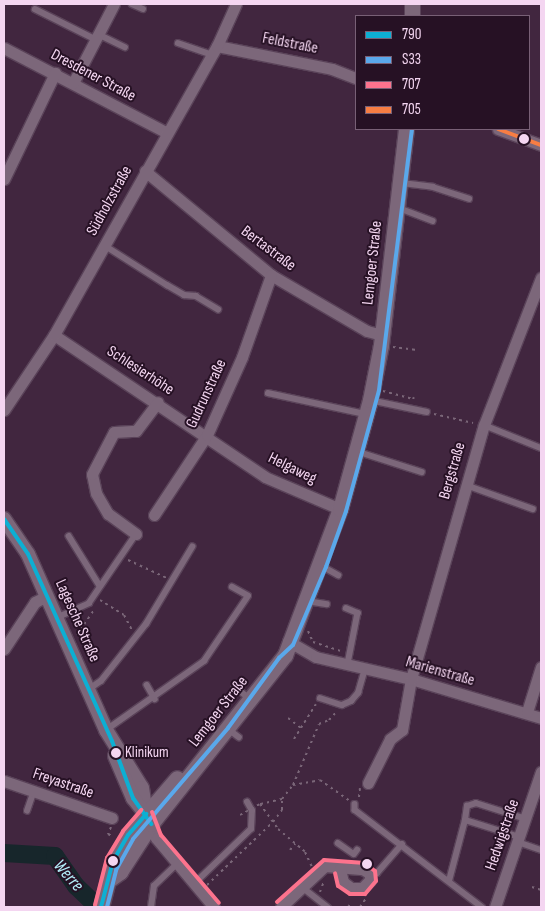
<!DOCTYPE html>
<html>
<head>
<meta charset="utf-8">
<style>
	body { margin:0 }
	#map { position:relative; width:545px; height:911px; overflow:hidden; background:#41263f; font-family:"Sofia Sans Condensed",sans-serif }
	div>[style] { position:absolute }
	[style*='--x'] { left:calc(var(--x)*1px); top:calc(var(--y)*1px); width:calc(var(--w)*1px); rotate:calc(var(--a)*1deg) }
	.river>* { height:18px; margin:-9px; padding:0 9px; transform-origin:9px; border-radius:9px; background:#17262b }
	.path>* { height:2px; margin-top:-1px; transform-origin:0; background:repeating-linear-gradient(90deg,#7a6678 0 2.5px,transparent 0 6.5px) }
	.roads { filter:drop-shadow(1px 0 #5a4359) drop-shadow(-1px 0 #5a4359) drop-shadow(0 1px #5a4359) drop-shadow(0 -1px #5a4359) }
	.service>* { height:5.5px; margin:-2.75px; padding:0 2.75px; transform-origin:2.75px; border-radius:2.75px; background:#7c677a }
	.minor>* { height:11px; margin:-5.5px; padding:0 5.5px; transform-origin:5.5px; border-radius:5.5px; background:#7c677a }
	.tertiary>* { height:14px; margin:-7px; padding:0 7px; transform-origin:7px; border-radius:7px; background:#7c677a }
	.secondary>* { height:15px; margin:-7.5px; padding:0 7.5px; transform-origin:7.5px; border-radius:7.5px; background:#7c677a }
	.path-bridge>* { height:2px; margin-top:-1px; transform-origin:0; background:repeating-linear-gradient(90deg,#7a6678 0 2.5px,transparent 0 6.5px) }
	.bus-1>* { height:4px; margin:-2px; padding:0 2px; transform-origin:2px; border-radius:2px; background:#0dafd3 }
	.bus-2>* { height:4px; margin:-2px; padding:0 2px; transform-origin:2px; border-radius:2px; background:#5aa8eb }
	.bus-3>* { height:4px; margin:-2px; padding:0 2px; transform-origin:2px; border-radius:2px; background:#fc738d }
	.bus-4>* { height:4px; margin:-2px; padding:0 2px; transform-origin:2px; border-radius:2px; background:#f77d43 }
	.dots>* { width:14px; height:14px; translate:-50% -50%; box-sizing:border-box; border:2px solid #261124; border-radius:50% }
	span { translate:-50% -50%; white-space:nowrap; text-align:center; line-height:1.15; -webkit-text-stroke:4px #261124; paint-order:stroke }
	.bus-label { font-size:15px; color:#f4d6f1 }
	.left { translate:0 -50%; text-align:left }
	.street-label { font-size:16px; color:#f4d6f1 }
	.water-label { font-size:18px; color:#b3effa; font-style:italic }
	.frame { position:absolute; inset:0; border:5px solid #f4d6f1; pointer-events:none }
	.legend { position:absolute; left:355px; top:15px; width:175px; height:115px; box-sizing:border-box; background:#261124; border:1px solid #786076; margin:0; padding:6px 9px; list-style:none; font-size:15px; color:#f4d6f1 }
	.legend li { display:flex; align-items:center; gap:10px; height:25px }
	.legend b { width:25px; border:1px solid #786076 }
</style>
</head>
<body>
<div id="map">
	<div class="river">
		<div style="--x:4;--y:853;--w:51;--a:3.4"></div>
		<div style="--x:55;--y:856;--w:37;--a:55"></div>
		<div style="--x:76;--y:886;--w:30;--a:44"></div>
	</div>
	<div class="path">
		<div style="--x:393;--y:347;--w:26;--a:7"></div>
		<div style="--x:383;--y:391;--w:31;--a:15"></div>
		<div style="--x:413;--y:399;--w:2;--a:-63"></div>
		<div style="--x:434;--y:414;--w:40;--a:13"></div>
		<div style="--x:128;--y:560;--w:43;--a:24.8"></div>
		<div style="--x:100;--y:600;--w:28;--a:32"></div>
		<div style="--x:124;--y:615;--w:17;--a:62"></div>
		<div style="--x:308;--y:631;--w:12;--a:66"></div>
		<div style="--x:313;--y:642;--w:32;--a:18"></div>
		<div style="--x:77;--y:635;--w:32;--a:-56"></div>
		<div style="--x:288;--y:718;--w:18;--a:38"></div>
		<div style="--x:294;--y:739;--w:41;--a:-57.8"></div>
		<div style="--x:293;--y:785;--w:66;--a:-66.9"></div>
		<div style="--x:319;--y:724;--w:11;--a:-22"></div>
		<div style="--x:329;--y:720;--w:12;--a:-48"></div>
		<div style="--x:359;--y:797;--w:9;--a:-84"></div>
		<div style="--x:282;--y:799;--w:23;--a:167"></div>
		<div style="--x:260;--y:804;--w:31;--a:54"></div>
		<div style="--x:278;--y:829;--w:35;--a:40"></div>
		<div style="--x:305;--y:852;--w:17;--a:65"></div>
		<div style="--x:111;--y:827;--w:8;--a:113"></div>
		<div style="--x:108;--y:834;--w:4;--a:27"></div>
		<div style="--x:290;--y:850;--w:8;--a:-50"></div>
		<div style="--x:207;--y:885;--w:91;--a:-43.7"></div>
		<div style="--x:273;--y:822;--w:15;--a:-53"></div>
		<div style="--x:282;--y:810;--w:11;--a:-90"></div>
		<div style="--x:282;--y:799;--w:18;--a:-52"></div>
		<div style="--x:293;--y:785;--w:27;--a:-10"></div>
		<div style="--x:320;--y:780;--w:35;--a:35"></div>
		<div style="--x:532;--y:887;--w:9;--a:18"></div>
		<div style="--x:320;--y:892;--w:12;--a:-70"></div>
		<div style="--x:348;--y:907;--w:5;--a:-53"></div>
		<div style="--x:360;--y:907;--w:12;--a:-55"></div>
	</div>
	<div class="roads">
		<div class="service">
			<div style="--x:132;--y:4;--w:12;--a:24"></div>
			<div style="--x:35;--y:9;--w:67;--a:26.6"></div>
			<div style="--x:98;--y:34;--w:30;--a:26"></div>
			<div style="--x:178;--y:43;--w:36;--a:19"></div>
			<div style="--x:402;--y:183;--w:31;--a:7"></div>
			<div style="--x:433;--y:187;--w:38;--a:18"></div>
			<div style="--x:399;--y:208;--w:36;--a:21"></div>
			<div style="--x:104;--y:245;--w:75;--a:32.4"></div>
			<div style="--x:167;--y:285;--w:20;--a:30"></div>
			<div style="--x:184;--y:295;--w:12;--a:5"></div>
			<div style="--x:196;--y:296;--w:26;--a:31"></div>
			<div style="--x:268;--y:393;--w:99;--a:12.2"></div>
			<div style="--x:370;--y:400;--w:58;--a:11.9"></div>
			<div style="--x:484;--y:425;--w:61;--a:22"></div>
			<div style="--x:356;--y:451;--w:69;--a:17.7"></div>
			<div style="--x:466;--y:485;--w:71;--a:19.7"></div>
			<div style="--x:69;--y:536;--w:59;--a:58.2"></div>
			<div style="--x:320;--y:565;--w:21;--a:29"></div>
			<div style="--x:307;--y:601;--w:20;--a:9"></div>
			<div style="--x:346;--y:608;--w:13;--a:23"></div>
			<div style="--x:358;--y:613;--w:52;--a:101.1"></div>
			<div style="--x:56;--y:618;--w:36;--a:-24"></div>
			<div style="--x:89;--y:603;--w:83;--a:-55.7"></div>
			<div style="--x:147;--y:685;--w:16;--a:60"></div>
			<div style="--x:235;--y:687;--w:18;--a:38"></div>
			<div style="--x:89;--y:689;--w:14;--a:-34"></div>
			<div style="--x:101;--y:681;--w:73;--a:-51.7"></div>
			<div style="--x:146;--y:624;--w:90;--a:-59.1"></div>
			<div style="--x:320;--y:698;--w:23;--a:18"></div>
			<div style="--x:342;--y:705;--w:10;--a:-24"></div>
			<div style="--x:351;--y:701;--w:11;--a:-49"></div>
			<div style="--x:358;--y:693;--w:25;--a:-74"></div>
			<div style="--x:227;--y:728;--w:15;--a:37"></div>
			<div style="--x:106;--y:730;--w:120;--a:-35.1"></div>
			<div style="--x:204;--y:661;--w:78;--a:-55.9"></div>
			<div style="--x:248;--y:596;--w:18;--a:-151"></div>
			<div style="--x:355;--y:804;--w:6;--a:90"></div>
			<div style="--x:355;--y:810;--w:160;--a:37.4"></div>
			<div style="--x:27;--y:811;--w:21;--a:-71"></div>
			<div style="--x:465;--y:820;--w:14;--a:-82"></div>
			<div style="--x:467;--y:806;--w:9;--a:-18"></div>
			<div style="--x:476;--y:803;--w:52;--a:17.7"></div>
			<div style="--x:518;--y:842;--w:24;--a:19"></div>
			<div style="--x:338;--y:843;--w:19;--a:35"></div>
			<div style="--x:354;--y:854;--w:5;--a:-53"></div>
			<div style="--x:370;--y:874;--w:7;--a:-8"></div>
			<div style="--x:377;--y:873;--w:38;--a:-49"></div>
			<div style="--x:449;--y:881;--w:63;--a:-75.3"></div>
			<div style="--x:465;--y:820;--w:58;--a:17.2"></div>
			<div style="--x:194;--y:884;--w:79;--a:-44"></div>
			<div style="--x:251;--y:829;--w:18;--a:-87"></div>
			<div style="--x:252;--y:811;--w:10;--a:-119"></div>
			<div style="--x:302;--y:887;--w:33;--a:38"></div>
			<div style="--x:151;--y:907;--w:21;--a:-82"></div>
			<div style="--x:154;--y:886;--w:32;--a:-44"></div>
		</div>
		<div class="minor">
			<div style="--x:217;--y:46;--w:117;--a:11.3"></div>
			<div style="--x:332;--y:69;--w:26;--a:21"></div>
			<div style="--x:4;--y:48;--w:184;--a:27.5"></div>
			<div style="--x:73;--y:83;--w:89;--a:-62.6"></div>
			<div style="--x:498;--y:129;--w:46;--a:20.4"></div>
			<div style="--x:145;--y:171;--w:163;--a:39.5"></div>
			<div style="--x:271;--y:275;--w:111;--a:30.3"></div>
			<div style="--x:367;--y:331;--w:16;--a:15"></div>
			<div style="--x:4;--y:179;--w:118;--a:-64.3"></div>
			<div style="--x:54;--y:335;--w:254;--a:33.9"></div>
			<div style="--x:265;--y:477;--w:82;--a:23.1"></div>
			<div style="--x:4;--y:410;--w:90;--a:-56.3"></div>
			<div style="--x:54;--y:335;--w:332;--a:-60.6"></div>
			<div style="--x:217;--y:46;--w:46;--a:-65.7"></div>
			<div style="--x:154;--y:515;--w:96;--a:-56.5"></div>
			<div style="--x:207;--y:435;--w:85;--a:-65.8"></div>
			<div style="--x:242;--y:357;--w:87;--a:-70.5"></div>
			<div style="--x:136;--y:534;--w:34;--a:-144"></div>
			<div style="--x:108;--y:514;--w:24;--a:-120"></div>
			<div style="--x:96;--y:493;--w:19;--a:-102"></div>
			<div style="--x:92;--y:474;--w:47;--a:-62.4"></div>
			<div style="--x:114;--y:432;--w:22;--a:-3"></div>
			<div style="--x:136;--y:431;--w:36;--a:-53"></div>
			<div style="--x:288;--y:641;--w:32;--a:30"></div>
			<div style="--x:316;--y:657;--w:98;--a:13"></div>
			<div style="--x:411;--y:679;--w:136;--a:16.7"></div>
			<div style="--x:4;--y:649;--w:56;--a:-56.6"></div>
			<div style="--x:35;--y:602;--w:13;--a:-27"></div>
			<div style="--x:527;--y:712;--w:47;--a:-72.7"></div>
			<div style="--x:4;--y:781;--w:114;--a:18.9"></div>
			<div style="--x:368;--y:783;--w:49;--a:-63.4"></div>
			<div style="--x:390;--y:739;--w:15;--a:-37"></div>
			<div style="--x:402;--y:730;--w:52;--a:-80"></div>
			<div style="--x:411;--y:679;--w:264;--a:-74"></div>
			<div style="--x:484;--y:425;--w:158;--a:-68.8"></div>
			<div style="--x:151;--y:824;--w:15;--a:70"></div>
			<div style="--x:156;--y:838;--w:90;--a:50"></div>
			<div style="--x:281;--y:907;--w:60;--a:-43"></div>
			<div style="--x:325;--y:866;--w:38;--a:5"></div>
			<div style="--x:363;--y:869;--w:9;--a:36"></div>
			<div style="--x:370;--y:874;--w:6;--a:90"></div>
			<div style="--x:370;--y:880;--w:11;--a:135"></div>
			<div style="--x:362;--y:888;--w:11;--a:180"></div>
			<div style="--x:351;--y:888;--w:10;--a:-143"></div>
			<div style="--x:343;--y:882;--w:13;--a:-103"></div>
			<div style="--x:495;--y:907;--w:143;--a:-71.2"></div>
		</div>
		<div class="tertiary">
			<div style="--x:4;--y:519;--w:42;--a:55.6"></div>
			<div style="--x:28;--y:554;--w:193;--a:66.1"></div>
			<div style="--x:106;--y:730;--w:68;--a:58.2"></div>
			<div style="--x:142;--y:788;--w:26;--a:81"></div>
			<div style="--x:115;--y:756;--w:46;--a:66.8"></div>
			<div style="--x:133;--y:798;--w:21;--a:51"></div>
		</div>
		<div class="secondary">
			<div style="--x:412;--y:16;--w:12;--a:-90"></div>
			<div style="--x:109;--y:880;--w:14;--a:-36"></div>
			<div style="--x:120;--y:872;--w:57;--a:-57.1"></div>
			<div style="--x:151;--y:824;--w:216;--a:-51.6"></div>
			<div style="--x:285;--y:655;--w:156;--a:-69.4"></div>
			<div style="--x:340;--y:509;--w:113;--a:-74.6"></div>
			<div style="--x:370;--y:400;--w:56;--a:-78.7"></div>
			<div style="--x:381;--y:345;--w:217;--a:-83.4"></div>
			<div style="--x:101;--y:907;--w:48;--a:-75.4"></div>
			<div style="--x:113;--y:861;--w:30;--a:-60"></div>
			<div style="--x:128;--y:835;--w:75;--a:-49.3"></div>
		</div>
	</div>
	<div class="path-bridge">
		<div style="--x:240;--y:815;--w:23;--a:-29"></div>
	</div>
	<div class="bus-1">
		<div style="--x:4;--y:519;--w:42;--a:55.6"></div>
		<div style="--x:28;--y:554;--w:205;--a:65.8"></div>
		<div style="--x:112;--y:741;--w:61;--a:69.8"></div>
		<div style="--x:133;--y:798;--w:32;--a:55"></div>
		<div style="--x:101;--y:907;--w:48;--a:-75.4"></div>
		<div style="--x:113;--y:861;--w:30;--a:-60"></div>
		<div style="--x:128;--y:835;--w:28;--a:-49"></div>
	</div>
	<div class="bus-2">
		<div style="--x:107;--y:907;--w:38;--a:-76"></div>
		<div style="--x:116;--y:870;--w:35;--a:-61"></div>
		<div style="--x:133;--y:839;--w:146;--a:-49.4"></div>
		<div style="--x:228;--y:728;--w:87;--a:-53.9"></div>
		<div style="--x:279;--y:658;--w:19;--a:-43"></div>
		<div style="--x:293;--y:645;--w:85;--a:-67.1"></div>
		<div style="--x:326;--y:567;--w:59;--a:-70.3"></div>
		<div style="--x:346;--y:511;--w:125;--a:-74.7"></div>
		<div style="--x:379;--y:390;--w:262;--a:-82.8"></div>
	</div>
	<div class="bus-3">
		<div style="--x:152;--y:812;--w:25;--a:69"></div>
		<div style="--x:161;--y:835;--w:89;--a:49.5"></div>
		<div style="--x:277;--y:902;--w:63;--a:-41.8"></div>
		<div style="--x:324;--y:860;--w:41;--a:4.2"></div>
		<div style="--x:365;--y:863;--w:13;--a:39"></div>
		<div style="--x:375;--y:871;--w:10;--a:84"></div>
		<div style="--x:376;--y:881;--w:17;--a:130"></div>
		<div style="--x:365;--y:894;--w:15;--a:180"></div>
		<div style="--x:350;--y:894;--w:14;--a:-146"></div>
		<div style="--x:338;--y:886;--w:13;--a:-103"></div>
		<div style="--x:95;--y:905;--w:49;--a:-75.7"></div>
		<div style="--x:107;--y:858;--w:31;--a:-59"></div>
		<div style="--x:123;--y:831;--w:28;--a:-49"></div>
	</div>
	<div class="bus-4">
		<div style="--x:498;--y:129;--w:46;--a:20.4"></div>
	</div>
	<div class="dots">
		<div style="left:524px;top:139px;background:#f4d6f1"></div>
		<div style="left:116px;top:753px;background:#f4d6f1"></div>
		<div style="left:113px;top:861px;background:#f4d6f1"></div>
		<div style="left:367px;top:864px;background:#f4d6f1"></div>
	</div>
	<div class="bus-label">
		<span class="left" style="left:125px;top:753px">Klinikum</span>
	</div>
	<div class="street-label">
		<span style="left:290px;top:44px;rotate:11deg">Feldstraße</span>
		<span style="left:93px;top:76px;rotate:28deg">Dresdener Straße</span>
		<span style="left:110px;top:201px;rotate:-61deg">Südholzstraße</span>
		<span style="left:268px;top:249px;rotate:37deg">Bertastraße</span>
		<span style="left:373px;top:263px;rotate:-84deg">Lemgoer Straße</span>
		<span style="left:140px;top:371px;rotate:33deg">Schlesierhöhe</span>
		<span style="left:207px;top:394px;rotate:-65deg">Gudrunstraße</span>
		<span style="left:292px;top:469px;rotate:26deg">Helgaweg</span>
		<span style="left:453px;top:471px;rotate:-74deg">Bergstraße</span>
		<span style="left:77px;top:621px;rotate:66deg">Lagesche Straße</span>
		<span style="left:440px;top:672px;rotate:16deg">Marienstraße</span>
		<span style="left:219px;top:712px;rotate:-52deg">Lemgoer Straße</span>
		<span style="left:63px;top:784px;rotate:19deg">Freyastraße</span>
		<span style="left:503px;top:835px;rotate:-71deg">Hedwigstraße</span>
	</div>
	<div class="water-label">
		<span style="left:68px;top:876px;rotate:49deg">Werre</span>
	</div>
	<div class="frame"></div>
	<ul class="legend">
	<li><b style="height:6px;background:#0dafd3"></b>790</li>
	<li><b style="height:6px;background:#5aa8eb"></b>S33</li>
	<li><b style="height:6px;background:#fc738d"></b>707</li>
	<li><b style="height:6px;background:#f77d43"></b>705</li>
	</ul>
</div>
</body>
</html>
